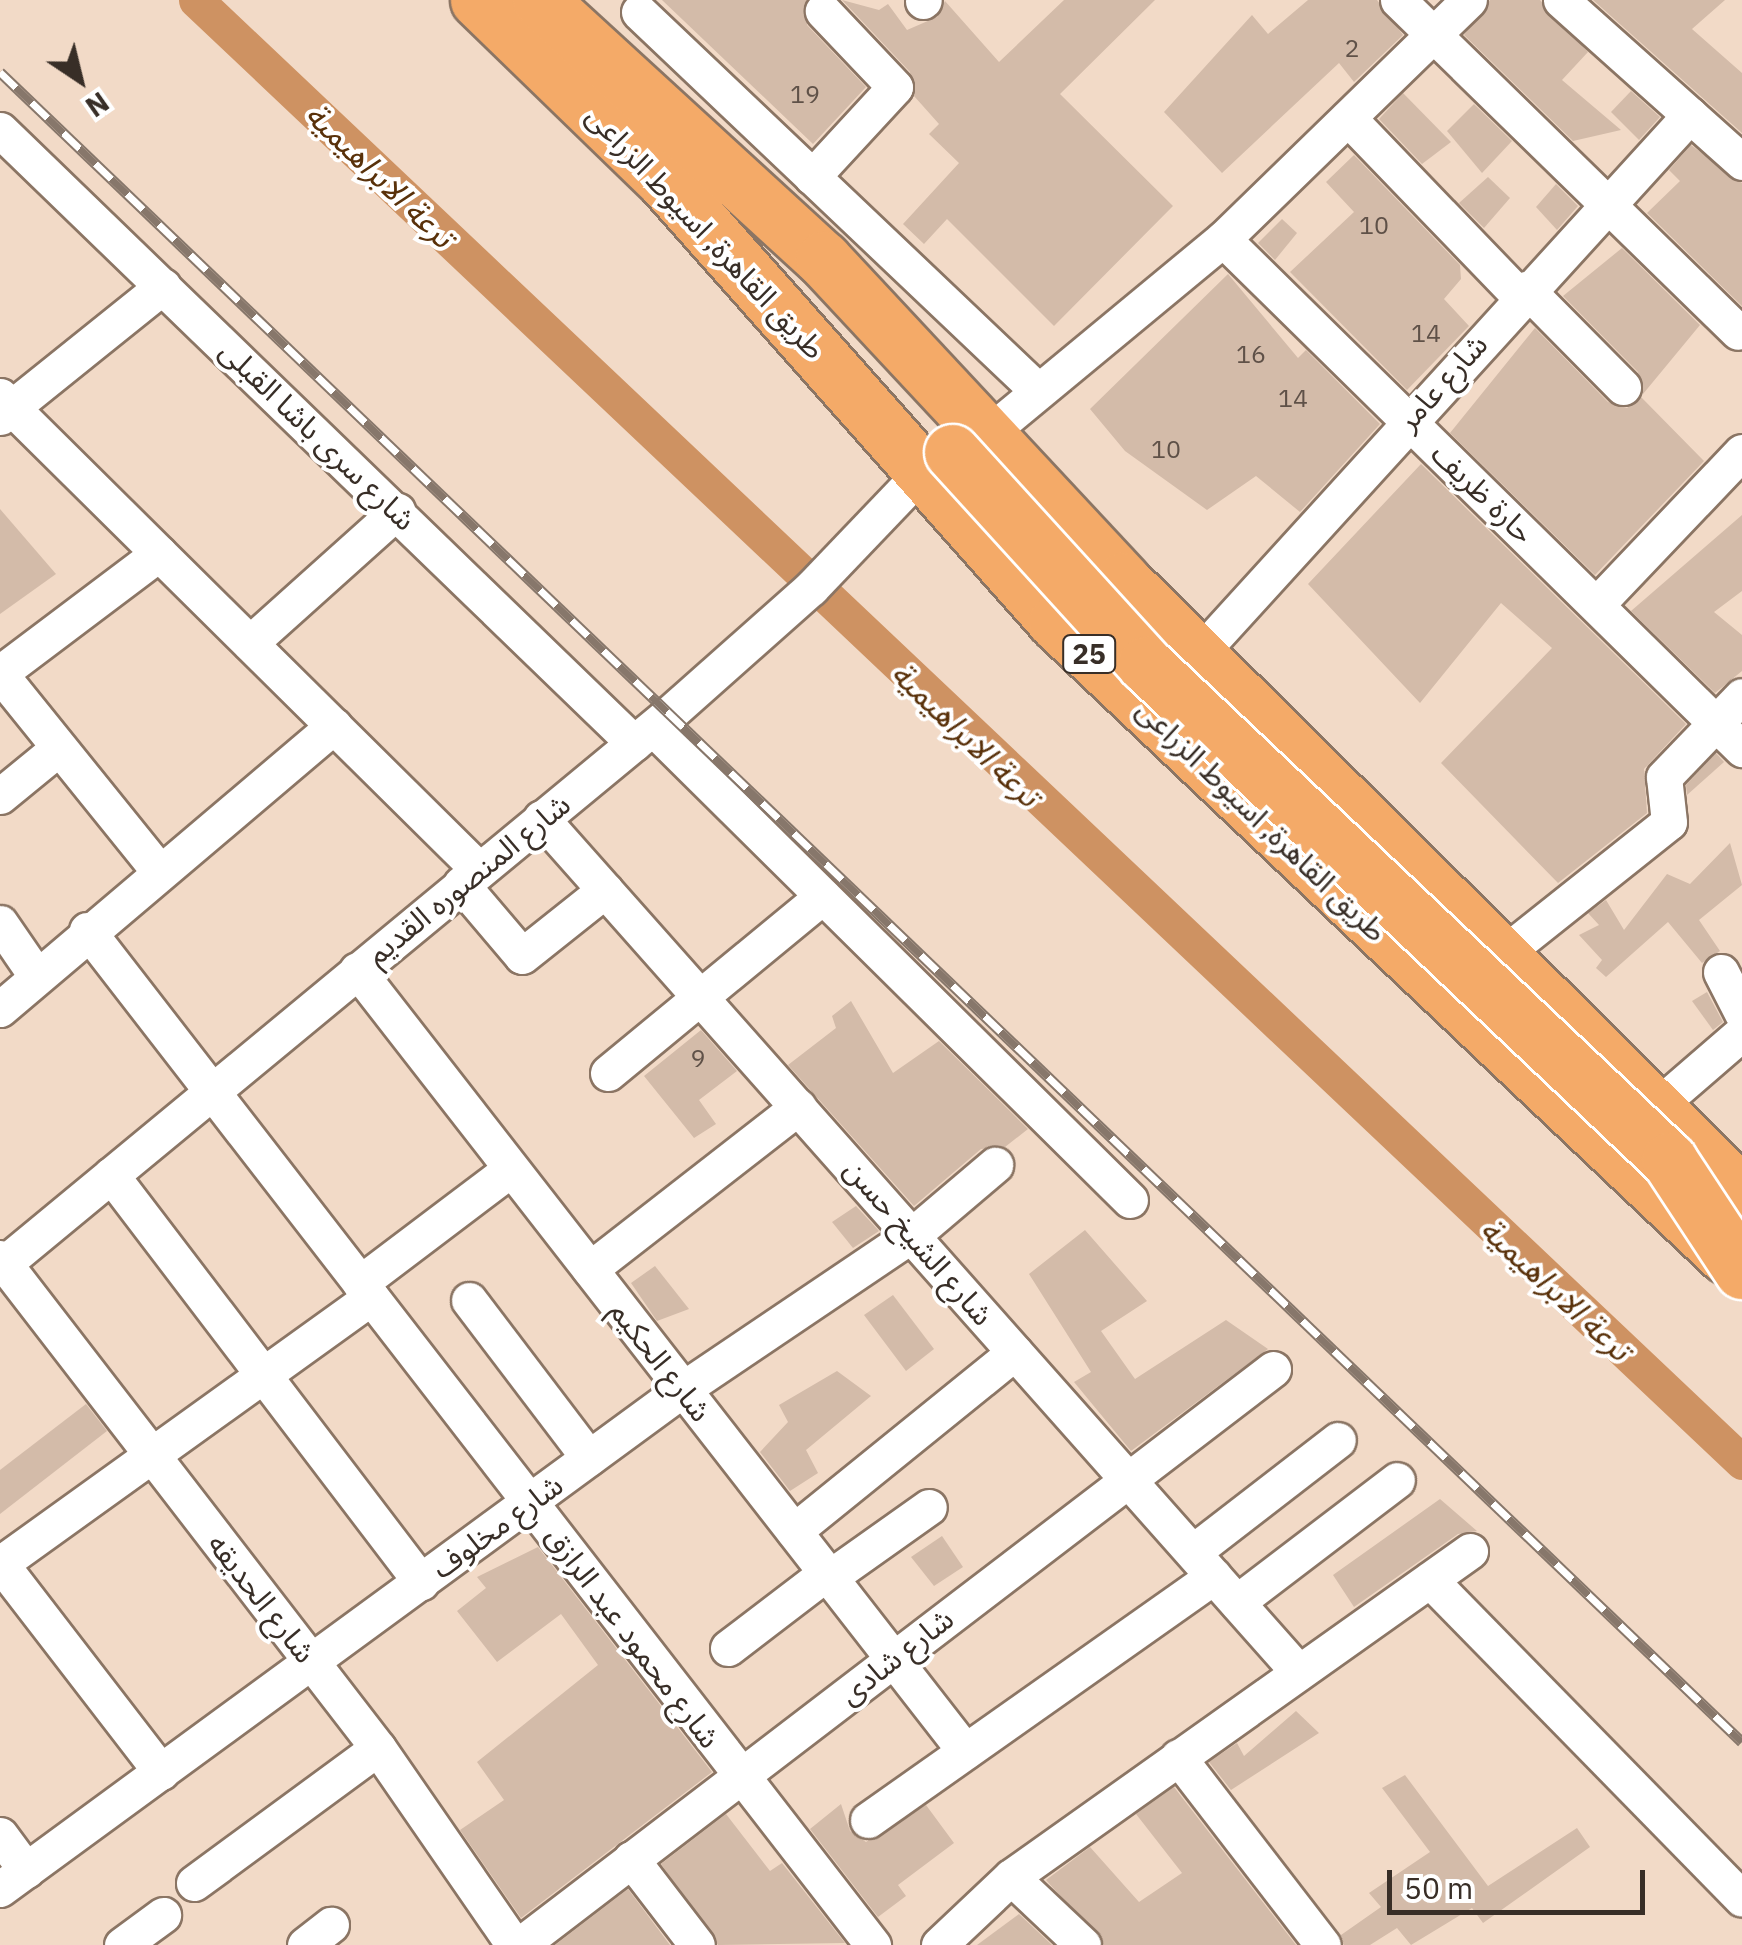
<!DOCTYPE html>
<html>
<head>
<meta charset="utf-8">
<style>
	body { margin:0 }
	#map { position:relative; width:1742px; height:1945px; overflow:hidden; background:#f2dac7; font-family:"IBM Plex Sans","Noto Sans Arabic",sans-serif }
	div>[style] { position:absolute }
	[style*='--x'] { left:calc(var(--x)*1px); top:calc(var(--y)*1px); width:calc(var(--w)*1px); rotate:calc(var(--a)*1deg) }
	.canal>* { height:35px; margin:-17.5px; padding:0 17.5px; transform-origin:17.5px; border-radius:17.5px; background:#ce9262 }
	.building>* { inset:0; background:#d3bba9 }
	.roads { filter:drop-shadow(2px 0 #8b7564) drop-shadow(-2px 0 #8b7564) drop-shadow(0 2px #8b7564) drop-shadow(0 -2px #8b7564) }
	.minor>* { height:35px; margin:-17.5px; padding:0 17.5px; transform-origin:17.5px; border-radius:17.5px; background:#fff }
	.trunk>* { height:55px; margin:-27.5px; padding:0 27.5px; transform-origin:27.5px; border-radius:27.5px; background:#f4aa68 }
	.rail>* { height:11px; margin-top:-5.5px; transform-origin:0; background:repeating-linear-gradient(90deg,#fff 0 22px,#87776b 0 44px); box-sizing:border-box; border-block:2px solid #87776b }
	.bridges { filter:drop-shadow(2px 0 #fff) drop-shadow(-2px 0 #fff) drop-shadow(0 2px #fff) drop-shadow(0 -2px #fff) }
	.trunk-bridge>* { height:55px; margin:-27.5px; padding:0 27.5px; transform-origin:27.5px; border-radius:27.5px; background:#f4aa68 }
	span { translate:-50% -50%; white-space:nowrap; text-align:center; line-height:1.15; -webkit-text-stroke:8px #fff; paint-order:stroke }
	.number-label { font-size:25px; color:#5f5148 }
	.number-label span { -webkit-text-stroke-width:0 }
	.shield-label span { padding:2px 8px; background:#fff; border:2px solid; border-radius:8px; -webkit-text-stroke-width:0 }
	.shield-label { font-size:28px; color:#382e27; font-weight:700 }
	.street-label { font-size:30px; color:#382e27 }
	.water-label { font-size:32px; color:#59310a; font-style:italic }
	.north { position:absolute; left:30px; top:30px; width:100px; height:100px; -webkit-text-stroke:8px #fff; paint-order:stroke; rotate:145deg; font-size:28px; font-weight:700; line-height:40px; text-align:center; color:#382e27 }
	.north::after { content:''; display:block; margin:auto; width:35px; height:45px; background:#382e27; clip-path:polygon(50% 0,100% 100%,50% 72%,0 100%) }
	.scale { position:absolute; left:1387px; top:1870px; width:258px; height:45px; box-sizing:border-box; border:5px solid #382e27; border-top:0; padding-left:12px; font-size:30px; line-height:35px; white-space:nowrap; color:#382e27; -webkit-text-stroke:8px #fff; paint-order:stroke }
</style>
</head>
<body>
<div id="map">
	<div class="canal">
		<div style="--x:196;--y:0;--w:2128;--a:43.4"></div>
	</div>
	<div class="building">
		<div style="clip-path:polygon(662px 0,806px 0,807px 25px,866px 87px,813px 144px)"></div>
		<div style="clip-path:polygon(842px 0,879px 10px,888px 4px,907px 30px,937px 17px,945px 1px,999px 62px,1064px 0,1155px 0,1060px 94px,1173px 206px,1054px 326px,947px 219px,924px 244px,903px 224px,959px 163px,929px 134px,939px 124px,914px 96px,910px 72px)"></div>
		<div style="clip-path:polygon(1308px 0,1377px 0,1403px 35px,1354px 82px,1339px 63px,1222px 173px,1164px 112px,1252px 15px,1268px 34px)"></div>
		<div style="clip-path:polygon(1490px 0,1540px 0,1588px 52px,1562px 80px,1621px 130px,1573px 141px,1464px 35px)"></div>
		<div style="clip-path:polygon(1593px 0,1725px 0,1692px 29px,1742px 73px,1742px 133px)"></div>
		<div style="clip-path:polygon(1631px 91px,1660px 117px,1639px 140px,1611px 112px)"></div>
		<div style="clip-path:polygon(1403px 93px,1451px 142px,1422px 164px,1379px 119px)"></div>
		<div style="clip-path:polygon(1474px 104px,1512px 141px,1482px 173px,1447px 131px)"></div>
		<div style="clip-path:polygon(1691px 145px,1742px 183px,1742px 306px,1647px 213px,1680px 181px,1669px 170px)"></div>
		<div style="clip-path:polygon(1354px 155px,1460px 265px,1461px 279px,1444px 299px,1469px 326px,1407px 390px,1290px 272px,1354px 212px,1326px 182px)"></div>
		<div style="clip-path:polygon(1488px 177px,1510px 198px,1484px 228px,1459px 203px)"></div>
		<div style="clip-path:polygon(1556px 184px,1578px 206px,1557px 230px,1536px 207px)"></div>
		<div style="clip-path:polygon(1282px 219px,1297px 233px,1275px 260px,1258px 243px)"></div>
		<div style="clip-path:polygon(1622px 248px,1700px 325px,1643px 394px,1638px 372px,1563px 296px)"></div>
		<div style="clip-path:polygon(1228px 274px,1298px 358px,1306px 350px,1380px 424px,1300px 512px,1256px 476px,1207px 510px,1125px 451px,1090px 409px)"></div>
		<div style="clip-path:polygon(1535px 328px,1608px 402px,1627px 408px,1641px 397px,1704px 461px,1595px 575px,1450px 433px)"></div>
		<div style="clip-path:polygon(1421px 464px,1686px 724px,1644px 769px,1647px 813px,1558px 883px,1441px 763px,1552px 648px,1501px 603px,1420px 703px,1308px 584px)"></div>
		<div style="clip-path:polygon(0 509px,56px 574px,0 614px)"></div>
		<div style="clip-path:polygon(1742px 515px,1742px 591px,1714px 612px,1742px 635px,1742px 671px,1715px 693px,1631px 611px)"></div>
		<div style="clip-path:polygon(1716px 753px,1724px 762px,1687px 795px,1686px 785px)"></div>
		<div style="clip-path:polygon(1730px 843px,1742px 885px,1699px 920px,1720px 951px,1702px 963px,1668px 922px,1606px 977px,1596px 968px,1602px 960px,1579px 935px,1599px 925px,1588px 913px,1606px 900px,1624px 930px,1667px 874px,1690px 884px)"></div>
		<div style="clip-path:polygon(1707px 992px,1723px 1022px,1713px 1030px,1692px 1001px)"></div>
		<div style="clip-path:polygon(851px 1001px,893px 1073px,939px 1041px,1028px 1129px,1005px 1147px,981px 1149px,914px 1206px,788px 1065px,836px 1028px,832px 1016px)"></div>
		<div style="clip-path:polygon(701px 1030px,737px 1071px,699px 1100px,716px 1124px,694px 1138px,644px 1076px)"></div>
		<div style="clip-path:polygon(856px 1206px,879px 1231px,853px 1248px,832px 1222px)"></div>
		<div style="clip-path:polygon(1085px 1230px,1147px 1301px,1101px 1331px,1135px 1379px,1226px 1320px,1268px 1349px,1131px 1451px,1074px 1382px,1091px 1372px,1029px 1274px)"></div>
		<div style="clip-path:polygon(655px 1266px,689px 1309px,657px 1321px,631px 1283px)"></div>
		<div style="clip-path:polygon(893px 1295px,934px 1349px,906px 1371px,864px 1315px)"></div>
		<div style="clip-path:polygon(837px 1371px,871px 1396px,806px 1450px,818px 1473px,790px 1491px,760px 1452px,788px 1422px,779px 1405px)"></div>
		<div style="clip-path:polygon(86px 1404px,107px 1431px,0 1514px,0 1470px)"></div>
		<div style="clip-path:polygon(1440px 1499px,1477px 1531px,1458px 1534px,1354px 1607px,1333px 1575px)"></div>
		<div style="clip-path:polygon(942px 1536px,963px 1567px,934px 1586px,911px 1557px)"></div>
		<div style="clip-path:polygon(538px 1547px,712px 1772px,521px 1918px,460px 1830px,504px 1800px,477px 1762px,598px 1665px,561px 1614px,497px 1662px,457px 1611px,486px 1588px,477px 1577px)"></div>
		<div style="clip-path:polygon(1296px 1711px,1319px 1733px,1231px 1790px,1209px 1762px,1237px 1743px,1244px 1756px)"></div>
		<div style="clip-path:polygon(1405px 1775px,1488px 1886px,1577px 1828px,1590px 1847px,1483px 1923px,1472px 1908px,1411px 1945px,1397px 1928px,1370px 1945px,1344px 1945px,1341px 1935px,1381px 1907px,1369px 1893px,1430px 1852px,1382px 1788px)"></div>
		<div style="clip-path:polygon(1174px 1787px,1296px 1945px,1104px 1945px,1046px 1880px,1090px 1847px,1139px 1902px,1182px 1873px,1136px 1814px)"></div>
		<div style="clip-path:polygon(841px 1804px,850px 1831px,866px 1842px,926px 1805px,954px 1843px,898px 1885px,906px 1896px,878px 1917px,810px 1829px)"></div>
		<div style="clip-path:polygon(726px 1814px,770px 1871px,782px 1863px,845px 1943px,718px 1945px,661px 1864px)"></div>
		<div style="clip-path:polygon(628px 1889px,670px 1945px,555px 1945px)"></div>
		<div style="clip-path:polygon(1019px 1914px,1052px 1945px,977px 1945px)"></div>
	</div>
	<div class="roads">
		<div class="minor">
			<div style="--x:1398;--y:0;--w:475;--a:44.3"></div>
			<div style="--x:1561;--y:0;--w:243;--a:41.8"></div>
			<div style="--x:923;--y:1;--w:1;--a:-45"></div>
			<div style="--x:639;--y:12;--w:546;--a:43.52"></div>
			<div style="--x:1348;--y:118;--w:247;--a:46.1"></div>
			<div style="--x:0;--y:130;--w:882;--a:44.04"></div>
			<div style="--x:812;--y:177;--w:122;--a:-47.3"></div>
			<div style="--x:895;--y:87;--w:105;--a:-133.5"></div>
			<div style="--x:1223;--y:239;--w:728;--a:44.5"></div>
			<div style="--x:1526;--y:289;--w:138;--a:45.3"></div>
			<div style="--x:0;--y:396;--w:674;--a:44.7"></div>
			<div style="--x:0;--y:417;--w:209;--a:-38.8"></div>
			<div style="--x:986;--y:435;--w:308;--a:-39.6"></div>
			<div style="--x:1223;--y:239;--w:343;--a:-44.2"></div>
			<div style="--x:1597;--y:604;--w:210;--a:-46.4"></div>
			<div style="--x:250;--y:643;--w:198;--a:-41.9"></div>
			<div style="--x:1199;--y:654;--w:729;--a:-47.67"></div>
			<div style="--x:0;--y:673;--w:199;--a:-37"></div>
			<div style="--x:0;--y:674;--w:253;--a:51.1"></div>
			<div style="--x:653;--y:728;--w:671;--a:44.7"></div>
			<div style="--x:0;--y:796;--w:71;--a:-39.3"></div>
			<div style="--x:541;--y:818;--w:1136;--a:48.43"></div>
			<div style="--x:461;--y:884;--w:94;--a:49.7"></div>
			<div style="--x:522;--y:956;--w:106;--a:-38.5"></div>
			<div style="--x:0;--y:923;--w:62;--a:55.5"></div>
			<div style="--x:87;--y:930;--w:1284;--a:52.25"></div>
			<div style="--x:1502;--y:955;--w:213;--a:-38.5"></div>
			<div style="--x:1669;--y:822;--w:45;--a:-96.3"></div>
			<div style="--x:1664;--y:777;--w:112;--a:-46.1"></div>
			<div style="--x:357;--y:970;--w:990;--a:52.1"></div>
			<div style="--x:1721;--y:972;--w:46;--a:62.9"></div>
			<div style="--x:0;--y:1009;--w:438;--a:-40.3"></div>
			<div style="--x:608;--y:1073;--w:278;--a:-39.5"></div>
			<div style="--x:1655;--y:1108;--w:115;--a:-40.8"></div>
			<div style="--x:111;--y:1175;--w:512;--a:52.7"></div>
			<div style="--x:0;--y:1258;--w:619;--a:52.35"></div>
			<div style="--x:378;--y:1748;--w:239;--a:55.4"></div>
			<div style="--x:0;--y:1267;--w:868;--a:-39.58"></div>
			<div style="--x:669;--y:714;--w:190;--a:-41.6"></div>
			<div style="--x:811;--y:588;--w:159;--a:-46.3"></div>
			<div style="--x:590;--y:1269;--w:264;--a:-37.9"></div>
			<div style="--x:360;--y:1283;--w:189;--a:-37.1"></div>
			<div style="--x:469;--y:1300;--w:198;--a:52.8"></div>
			<div style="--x:794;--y:1531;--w:284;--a:-39"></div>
			<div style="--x:1193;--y:1552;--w:183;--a:-37.7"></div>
			<div style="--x:0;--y:1563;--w:264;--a:52.4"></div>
			<div style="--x:0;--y:1564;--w:457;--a:-35.7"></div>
			<div style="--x:830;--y:1577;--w:121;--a:-35.3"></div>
			<div style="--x:1430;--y:1580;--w:446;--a:45.6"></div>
			<div style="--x:1237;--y:1602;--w:201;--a:-37.3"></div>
			<div style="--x:728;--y:1648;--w:123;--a:-37.4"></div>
			<div style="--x:1178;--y:1757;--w:237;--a:52.4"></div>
			<div style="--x:868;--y:1820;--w:423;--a:-35.2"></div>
			<div style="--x:0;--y:1835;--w:44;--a:53.4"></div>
			<div style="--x:631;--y:1859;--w:108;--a:52.5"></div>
			<div style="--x:1011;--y:1877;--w:99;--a:43.4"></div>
			<div style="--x:194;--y:1883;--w:228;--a:-36.3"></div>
			<div style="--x:0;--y:1889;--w:846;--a:-36.21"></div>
			<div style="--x:683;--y:1389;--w:281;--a:-34"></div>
			<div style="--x:916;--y:1232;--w:104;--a:-40.3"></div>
			<div style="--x:122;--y:1945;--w:51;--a:-36.2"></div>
			<div style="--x:305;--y:1945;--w:33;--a:-38"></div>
			<div style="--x:520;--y:1945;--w:948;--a:-37.41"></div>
			<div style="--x:939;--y:1945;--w:99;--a:-43.4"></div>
			<div style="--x:1011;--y:1877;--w:563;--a:-35.38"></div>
		</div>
		<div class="trunk">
			<div style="--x:478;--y:0;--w:257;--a:44.1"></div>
			<div style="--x:663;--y:179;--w:592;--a:48.42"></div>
			<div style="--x:1056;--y:622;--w:922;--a:43.42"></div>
			<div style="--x:540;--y:0;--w:384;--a:42.5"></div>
			<div style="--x:823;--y:259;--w:439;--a:47"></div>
			<div style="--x:1122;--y:580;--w:873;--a:44.72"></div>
		</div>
	</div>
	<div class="rail">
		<div style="--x:0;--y:72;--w:2413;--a:43.79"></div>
	</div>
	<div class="bridges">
		<div class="trunk-bridge">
			<div style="--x:952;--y:452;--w:287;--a:47.7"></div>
			<div style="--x:1145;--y:664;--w:722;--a:43.43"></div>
			<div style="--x:1669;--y:1160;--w:133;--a:56.7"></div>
		</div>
	</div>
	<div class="number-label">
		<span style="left:1352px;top:48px">2</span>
		<span style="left:805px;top:94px">19</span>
		<span style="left:1374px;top:225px">10</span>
		<span style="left:1426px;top:333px">14</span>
		<span style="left:1251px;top:354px">16</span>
		<span style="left:1293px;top:398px">14</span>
		<span style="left:1166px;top:449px">10</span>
		<span style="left:698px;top:1058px">9</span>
	</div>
	<div class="shield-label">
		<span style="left:1089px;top:654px">25</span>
	</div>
	<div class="street-label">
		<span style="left:706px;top:232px;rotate:47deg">طريق القاهرة, اسيوط الزراعى</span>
		<span style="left:1442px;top:382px;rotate:-48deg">شارع عامر</span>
		<span style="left:318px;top:435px;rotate:44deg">شارع سرى باشا القبلى</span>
		<span style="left:1483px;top:493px;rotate:44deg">حارة ظريف</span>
		<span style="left:1262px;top:820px;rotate:44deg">طريق القاهرة, اسيوط الزراعى</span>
		<span style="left:468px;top:879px;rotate:-39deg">شارع المنصوره القديم</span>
		<span style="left:919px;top:1242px;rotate:49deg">شارع الشيخ حسن</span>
		<span style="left:661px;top:1361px;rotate:52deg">شارع الحكيم</span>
		<span style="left:497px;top:1526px;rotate:-36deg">شارع مخلوف</span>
		<span style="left:262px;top:1598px;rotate:52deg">شارع الحديقه</span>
		<span style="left:633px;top:1637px;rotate:53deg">شارع محمود عبد الرازق</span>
		<span style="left:896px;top:1656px;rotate:-38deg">شارع شادى</span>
	</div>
	<div class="water-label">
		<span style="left:380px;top:175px;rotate:44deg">ترعة الابراهيمية</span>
		<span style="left:966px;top:734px;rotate:44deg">ترعة الابراهيمية</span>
		<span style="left:1556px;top:1289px;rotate:43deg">ترعة الابراهيمية</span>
	</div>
	<div class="north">N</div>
	<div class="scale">50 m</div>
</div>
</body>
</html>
